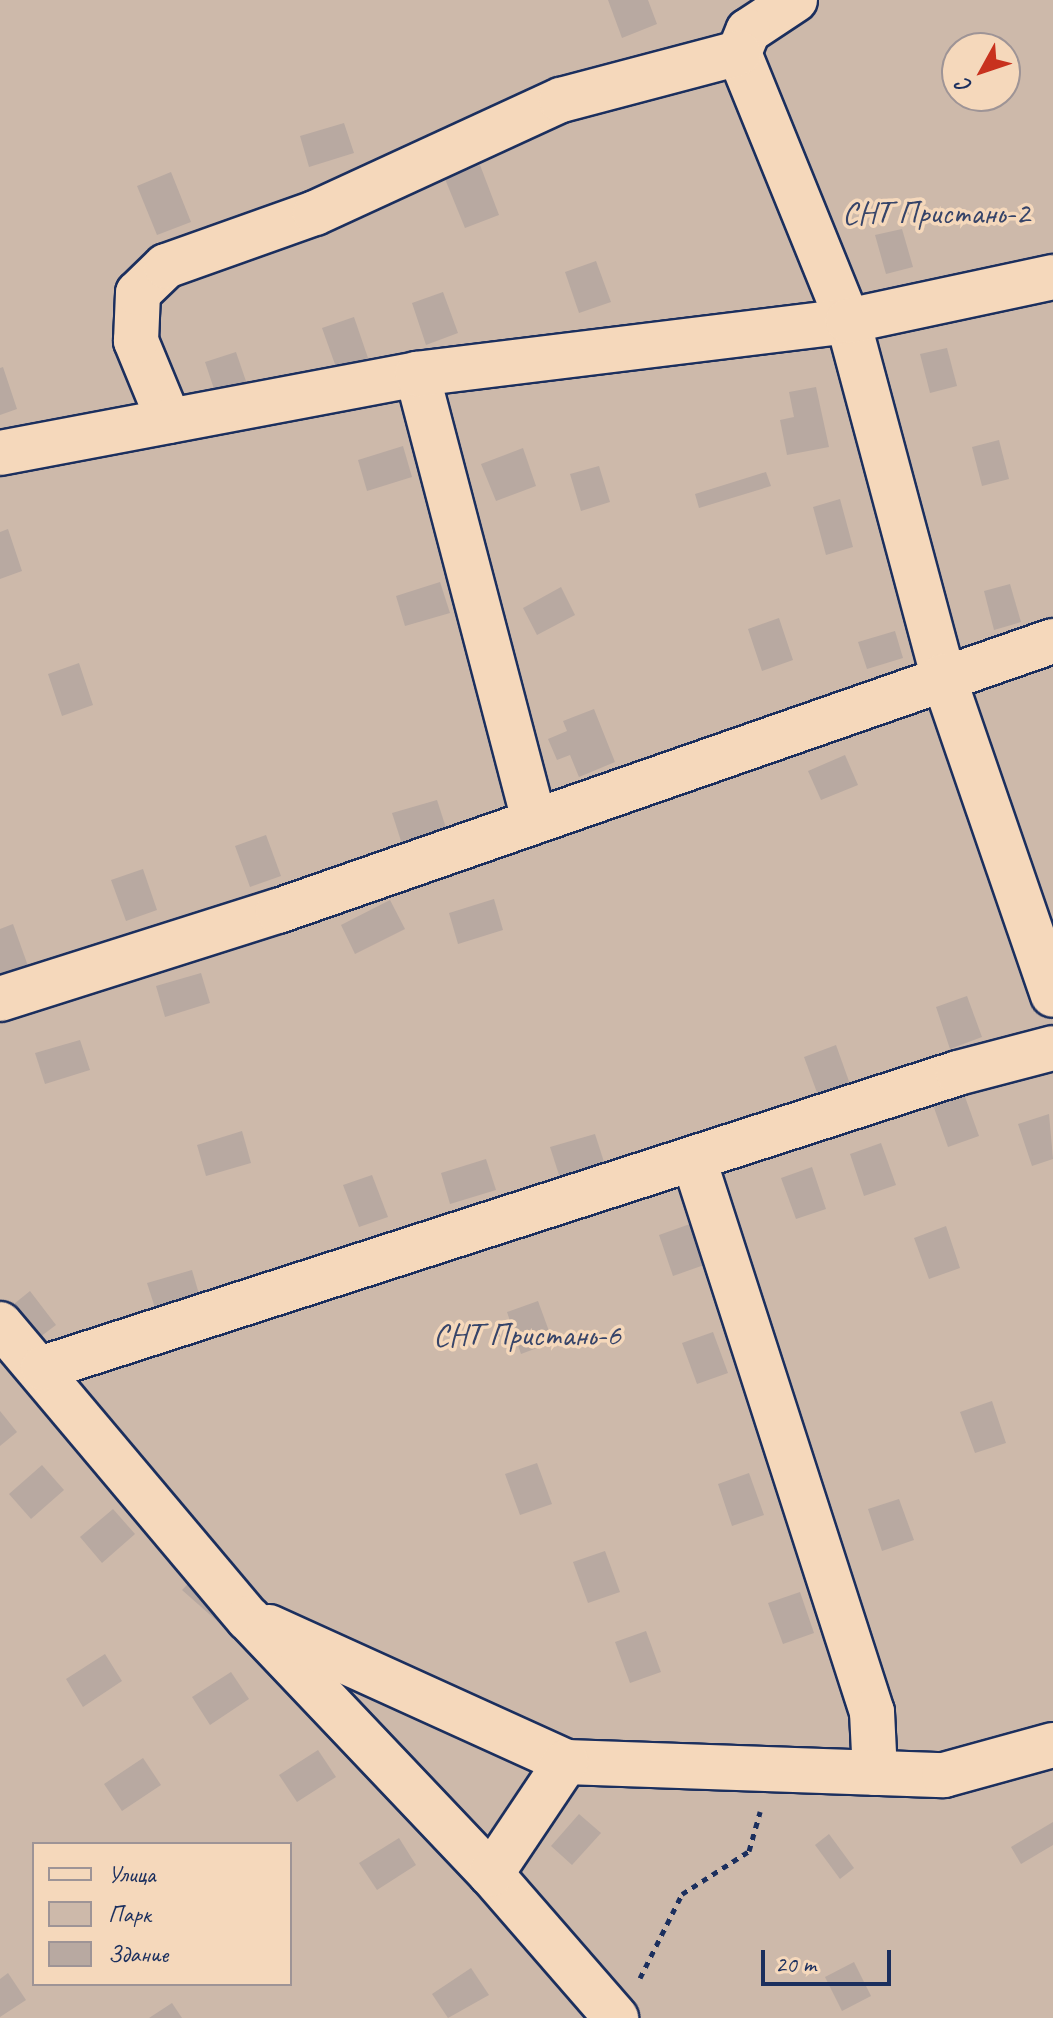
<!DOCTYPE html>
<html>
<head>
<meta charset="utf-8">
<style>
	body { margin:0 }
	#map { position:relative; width:1053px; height:2018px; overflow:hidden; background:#ecd1b7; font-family:Caveat,sans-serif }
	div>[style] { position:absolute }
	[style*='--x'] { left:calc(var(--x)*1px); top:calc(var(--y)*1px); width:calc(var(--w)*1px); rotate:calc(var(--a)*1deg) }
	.green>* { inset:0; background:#cdb9aa }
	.building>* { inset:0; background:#b8a9a1 }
	.path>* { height:5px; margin-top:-2.5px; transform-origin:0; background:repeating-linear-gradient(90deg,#1b2f5e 0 6px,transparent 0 12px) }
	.roads { filter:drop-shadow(2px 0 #1b2f5e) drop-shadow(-2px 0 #1b2f5e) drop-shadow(0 2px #1b2f5e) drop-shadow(0 -2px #1b2f5e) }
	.minor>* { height:44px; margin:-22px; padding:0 22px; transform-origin:22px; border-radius:22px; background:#f5d8bb }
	span { translate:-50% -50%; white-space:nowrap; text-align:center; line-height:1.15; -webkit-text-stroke:7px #f5d8bb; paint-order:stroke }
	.park-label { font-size:32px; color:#364469 }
	.legend { position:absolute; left:32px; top:1842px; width:260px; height:144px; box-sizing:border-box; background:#f5d8bb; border:2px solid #9e9496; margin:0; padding:10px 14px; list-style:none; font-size:24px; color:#1b2f5e }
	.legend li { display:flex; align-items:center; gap:16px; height:40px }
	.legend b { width:40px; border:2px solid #9e9496 }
	.north { position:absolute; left:941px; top:32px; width:80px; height:80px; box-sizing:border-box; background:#f5d8bb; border:2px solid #9e9496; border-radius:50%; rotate:230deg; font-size:22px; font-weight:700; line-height:32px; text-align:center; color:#1b2f5e }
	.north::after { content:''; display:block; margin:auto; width:28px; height:36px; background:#c8321e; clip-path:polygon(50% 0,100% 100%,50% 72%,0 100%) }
	.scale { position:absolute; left:761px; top:1950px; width:130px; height:36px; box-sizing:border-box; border:4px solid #1b2f5e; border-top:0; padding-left:10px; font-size:24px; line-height:28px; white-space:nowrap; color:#1b2f5e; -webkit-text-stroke:6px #f5d8bb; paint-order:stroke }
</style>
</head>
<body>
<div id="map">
	<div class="green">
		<div style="clip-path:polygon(evenodd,0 0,1053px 0,1053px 2018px,0 2018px,0 0,957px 48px,1005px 48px,1005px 96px,957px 96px,957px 48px,0 0,34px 1844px,290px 1844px,290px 1984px,34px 1984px,34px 1844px)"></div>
	</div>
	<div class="building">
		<div style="clip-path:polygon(608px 0,648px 0,657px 24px,622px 38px)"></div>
		<div style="clip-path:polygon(344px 123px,354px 153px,309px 167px,300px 136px)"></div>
		<div style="clip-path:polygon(480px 165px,499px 215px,465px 228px,445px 179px)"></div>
		<div style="clip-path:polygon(171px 172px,191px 222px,157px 235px,137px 186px)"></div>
		<div style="clip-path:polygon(902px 229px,913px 267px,886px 274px,875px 235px)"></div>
		<div style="clip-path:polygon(596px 261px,611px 302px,579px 313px,565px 272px)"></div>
		<div style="clip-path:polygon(443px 292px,458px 333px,426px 345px,412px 303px)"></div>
		<div style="clip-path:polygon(354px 317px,368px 358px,337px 370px,322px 328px)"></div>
		<div style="clip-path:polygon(947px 348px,957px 386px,930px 393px,920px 354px)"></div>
		<div style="clip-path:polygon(236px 352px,250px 393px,219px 404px,205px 362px)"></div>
		<div style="clip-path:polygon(3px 367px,17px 409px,0 415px,0 368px)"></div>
		<div style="clip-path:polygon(816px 387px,829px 447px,787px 455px,780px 420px,794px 417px,789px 392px)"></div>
		<div style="clip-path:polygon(999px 440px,1009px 479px,982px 486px,972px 447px)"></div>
		<div style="clip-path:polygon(403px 446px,412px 477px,367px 491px,358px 460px)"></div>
		<div style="clip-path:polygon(523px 448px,536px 486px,496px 501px,481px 464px)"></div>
		<div style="clip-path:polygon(599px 466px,610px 502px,581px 511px,570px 474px)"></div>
		<div style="clip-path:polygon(766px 472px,771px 486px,699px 508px,695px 494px)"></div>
		<div style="clip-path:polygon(840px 499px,853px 547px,826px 555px,813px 507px)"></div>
		<div style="clip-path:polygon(8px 529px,22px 571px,0 579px,0 532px)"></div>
		<div style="clip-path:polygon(440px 582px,450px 613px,405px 626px,396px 596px)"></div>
		<div style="clip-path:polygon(1010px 584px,1021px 622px,994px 630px,984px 591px)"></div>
		<div style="clip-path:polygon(561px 587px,575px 615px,537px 635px,523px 608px)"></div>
		<div style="clip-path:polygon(779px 618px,793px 660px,762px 671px,748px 629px)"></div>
		<div style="clip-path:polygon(895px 631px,903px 658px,867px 669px,858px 642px)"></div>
		<div style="clip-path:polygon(79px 663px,93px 705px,62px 716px,48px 674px)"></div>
		<div style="clip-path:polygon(594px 709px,615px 762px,579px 777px,570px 755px,557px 760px,548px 739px,567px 731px,563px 721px)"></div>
		<div style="clip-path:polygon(845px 755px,858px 785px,821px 800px,808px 771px)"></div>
		<div style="clip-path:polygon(437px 800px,447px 831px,402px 844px,392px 813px)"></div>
		<div style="clip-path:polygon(266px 835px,281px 876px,250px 887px,235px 846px)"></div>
		<div style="clip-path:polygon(143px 869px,157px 910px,126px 921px,111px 880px)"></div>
		<div style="clip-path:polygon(494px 899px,503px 930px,458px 944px,449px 913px)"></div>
		<div style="clip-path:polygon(390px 900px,405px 929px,355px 954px,341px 925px)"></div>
		<div style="clip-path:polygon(13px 924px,28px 966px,0 975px,0 929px)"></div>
		<div style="clip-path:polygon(201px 973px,210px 1003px,165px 1017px,156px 986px)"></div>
		<div style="clip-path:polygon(967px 996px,982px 1037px,950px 1049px,936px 1007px)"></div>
		<div style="clip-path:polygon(80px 1040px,90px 1070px,45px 1084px,35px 1053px)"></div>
		<div style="clip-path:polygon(836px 1045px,851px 1087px,819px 1098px,804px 1057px)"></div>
		<div style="clip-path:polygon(964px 1094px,979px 1136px,948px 1147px,933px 1105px)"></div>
		<div style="clip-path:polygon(1049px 1114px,1053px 1159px,1032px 1166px,1018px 1124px)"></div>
		<div style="clip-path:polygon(242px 1131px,251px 1163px,206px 1176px,197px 1145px)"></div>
		<div style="clip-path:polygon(595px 1134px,605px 1165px,560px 1178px,550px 1147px)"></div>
		<div style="clip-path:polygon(881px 1143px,896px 1185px,864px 1196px,850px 1154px)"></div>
		<div style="clip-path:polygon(486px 1159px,496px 1190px,450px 1204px,441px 1173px)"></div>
		<div style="clip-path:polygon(812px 1167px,826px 1209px,796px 1219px,781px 1178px)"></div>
		<div style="clip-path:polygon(372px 1175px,388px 1217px,359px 1227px,343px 1185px)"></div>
		<div style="clip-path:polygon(690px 1224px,704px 1265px,673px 1276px,659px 1235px)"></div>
		<div style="clip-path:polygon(946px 1226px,960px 1268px,929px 1279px,914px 1238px)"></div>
		<div style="clip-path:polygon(192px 1270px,201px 1301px,157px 1314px,147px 1283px)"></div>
		<div style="clip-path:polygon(30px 1291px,56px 1325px,40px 1337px,14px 1304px)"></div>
		<div style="clip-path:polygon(538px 1301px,553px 1342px,521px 1354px,507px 1312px)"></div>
		<div style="clip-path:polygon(713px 1332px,728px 1373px,697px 1384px,682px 1343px)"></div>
		<div style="clip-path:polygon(992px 1401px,1006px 1443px,975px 1453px,960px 1412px)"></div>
		<div style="clip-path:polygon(0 1411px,17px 1432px,0 1446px)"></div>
		<div style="clip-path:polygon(537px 1463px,552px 1504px,520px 1515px,505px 1474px)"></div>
		<div style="clip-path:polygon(42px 1465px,64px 1490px,31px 1519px,9px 1494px)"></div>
		<div style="clip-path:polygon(749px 1473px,764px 1515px,732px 1526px,718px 1484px)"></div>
		<div style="clip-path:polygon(899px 1499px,914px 1540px,882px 1551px,868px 1509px)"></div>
		<div style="clip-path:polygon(113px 1509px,135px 1534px,102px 1563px,80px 1537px)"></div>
		<div style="clip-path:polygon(605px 1551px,620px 1592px,588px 1603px,573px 1562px)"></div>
		<div style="clip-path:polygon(195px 1577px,237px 1614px,225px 1628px,182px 1590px)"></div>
		<div style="clip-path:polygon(800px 1592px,814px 1633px,783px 1644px,768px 1603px)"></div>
		<div style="clip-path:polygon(646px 1631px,661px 1672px,630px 1683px,615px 1642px)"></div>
		<div style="clip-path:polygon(105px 1654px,122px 1681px,83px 1707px,66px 1679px)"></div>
		<div style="clip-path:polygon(231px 1672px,249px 1699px,210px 1725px,192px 1697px)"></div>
		<div style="clip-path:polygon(318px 1750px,336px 1777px,297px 1802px,279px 1775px)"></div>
		<div style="clip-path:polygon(143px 1758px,161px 1785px,122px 1811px,104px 1784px)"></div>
		<div style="clip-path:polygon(579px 1814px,601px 1833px,572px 1865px,551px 1846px)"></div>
		<div style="clip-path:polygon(1053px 1822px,1053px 1845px,1021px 1864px,1011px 1847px)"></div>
		<div style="clip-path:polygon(829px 1834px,854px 1868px,840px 1879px,815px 1845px)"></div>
		<div style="clip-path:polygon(399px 1838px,416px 1865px,377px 1890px,359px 1863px)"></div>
		<div style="clip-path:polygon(854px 1962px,871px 1996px,842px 2011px,825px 1977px)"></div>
		<div style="clip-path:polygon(471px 1968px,489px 1995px,448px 2018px,432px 1994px)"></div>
		<div style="clip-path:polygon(8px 1973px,26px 2000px,0 2017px,0 1979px)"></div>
		<div style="clip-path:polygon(172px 2003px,182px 2018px,149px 2018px)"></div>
	</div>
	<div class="path">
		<div style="--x:640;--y:1978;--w:94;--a:-63.4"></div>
		<div style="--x:682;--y:1894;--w:80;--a:-32.7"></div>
		<div style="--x:749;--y:1851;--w:41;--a:-74.2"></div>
	</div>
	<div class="roads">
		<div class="minor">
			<div style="--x:795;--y:0;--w:56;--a:146.6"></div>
			<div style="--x:748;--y:31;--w:24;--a:112"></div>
			<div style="--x:739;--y:53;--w:289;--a:67.9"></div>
			<div style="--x:848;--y:321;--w:367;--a:75"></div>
			<div style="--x:943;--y:676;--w:337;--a:71"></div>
			<div style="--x:417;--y:374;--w:461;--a:75.3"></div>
			<div style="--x:169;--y:421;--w:87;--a:-112.4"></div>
			<div style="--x:136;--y:341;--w:48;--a:-87.6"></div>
			<div style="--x:138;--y:293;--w:39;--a:-44"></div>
			<div style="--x:166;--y:266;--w:158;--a:-19.6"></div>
			<div style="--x:315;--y:213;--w:271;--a:-24.7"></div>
			<div style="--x:561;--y:100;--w:184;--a:-14.8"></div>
			<div style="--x:0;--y:453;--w:424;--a:-10.7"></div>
			<div style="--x:417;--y:374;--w:434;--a:-7"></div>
			<div style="--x:848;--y:321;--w:210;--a:-12.1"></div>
			<div style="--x:0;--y:999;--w:292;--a:-17.6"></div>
			<div style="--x:278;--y:911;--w:821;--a:-19.21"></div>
			<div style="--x:694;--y:1160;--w:580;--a:72.13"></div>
			<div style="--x:872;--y:1712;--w:61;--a:87.2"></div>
			<div style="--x:0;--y:1324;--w:385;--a:49.9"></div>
			<div style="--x:248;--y:1618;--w:353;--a:46.5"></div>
			<div style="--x:491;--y:1874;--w:191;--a:49"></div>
			<div style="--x:43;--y:1368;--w:961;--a:-17.87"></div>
			<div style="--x:958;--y:1073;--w:98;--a:-14.7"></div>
			<div style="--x:269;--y:1627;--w:326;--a:24.4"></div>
			<div style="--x:566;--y:1762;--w:378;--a:2"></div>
			<div style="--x:944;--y:1775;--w:113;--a:-15.4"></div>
			<div style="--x:491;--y:1874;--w:135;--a:-56.2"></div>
		</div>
	</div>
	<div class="park-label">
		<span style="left:936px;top:213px">СНТ Пристань-2</span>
		<span style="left:527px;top:1335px">СНТ Пристань-6</span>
	</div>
	<ul class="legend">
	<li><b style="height:10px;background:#f5d8bb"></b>Улица</li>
	<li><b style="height:22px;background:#cdb9aa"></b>Парк</li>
	<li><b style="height:22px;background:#b8a9a1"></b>Здание</li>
	</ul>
	<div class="north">С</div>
	<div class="scale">20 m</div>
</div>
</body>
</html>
